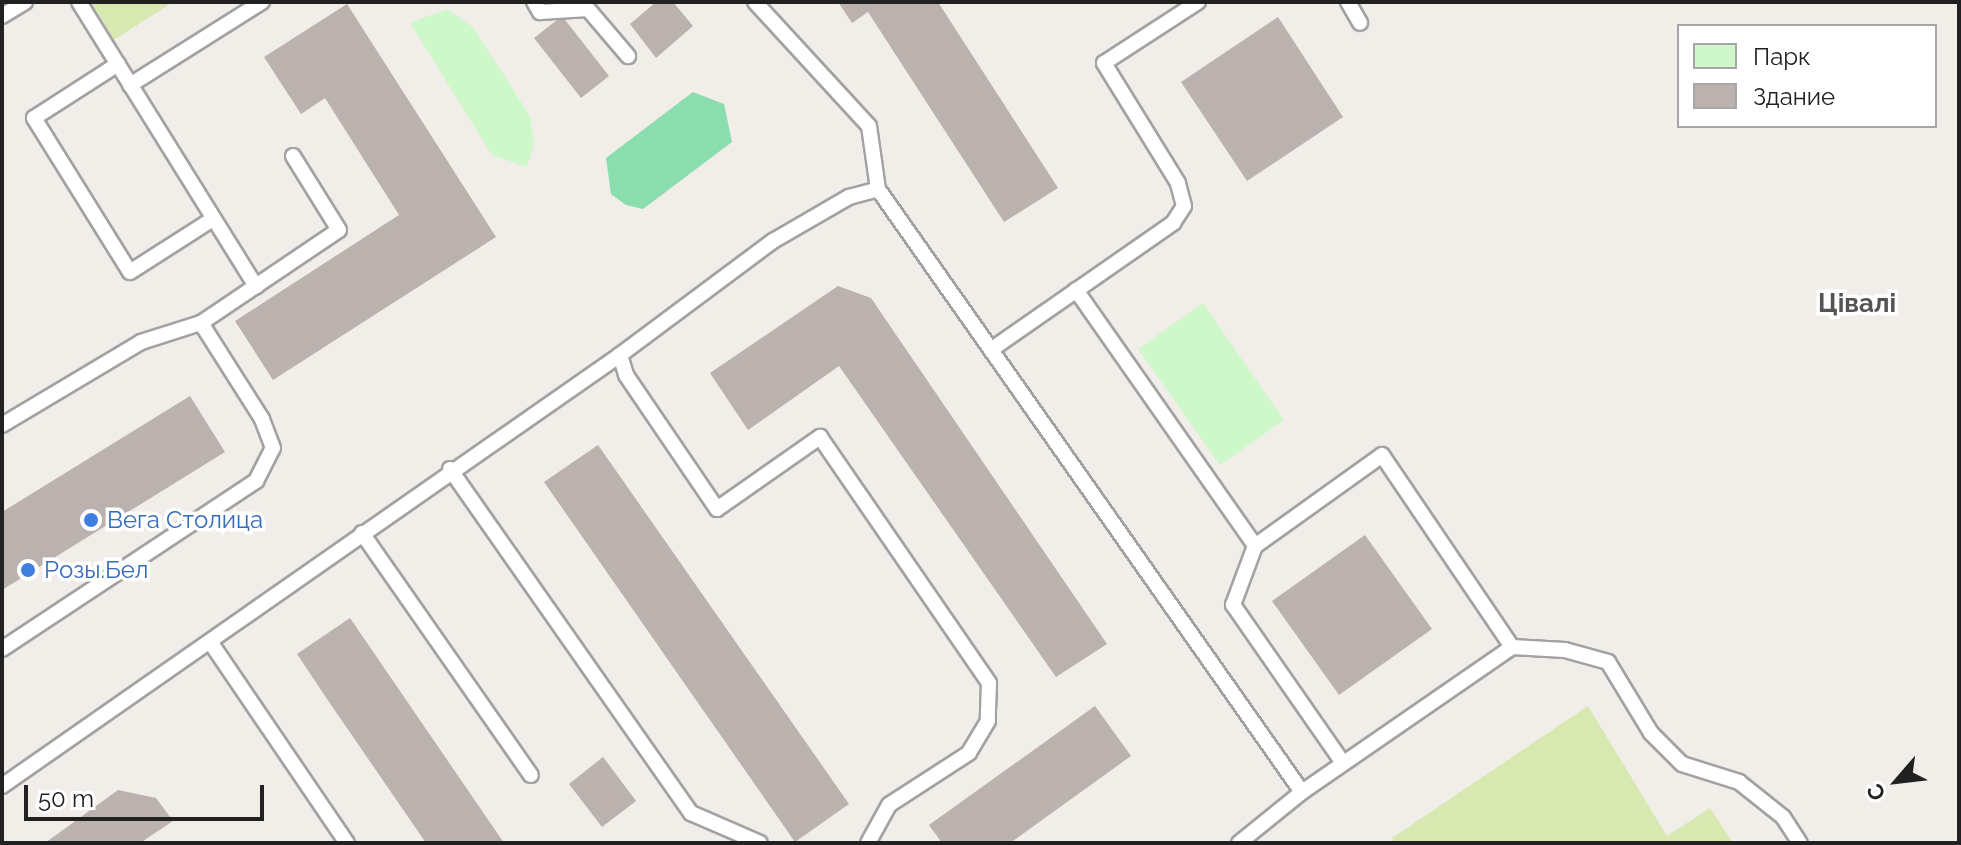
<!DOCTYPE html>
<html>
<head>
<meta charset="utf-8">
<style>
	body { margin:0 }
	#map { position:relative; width:1961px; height:845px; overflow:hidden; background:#f1ede9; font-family:Raleway,sans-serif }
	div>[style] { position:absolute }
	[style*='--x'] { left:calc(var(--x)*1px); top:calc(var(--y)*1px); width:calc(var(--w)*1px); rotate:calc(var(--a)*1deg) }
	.grass>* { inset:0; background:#d7e9b1 }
	.park>* { inset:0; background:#cef8c9 }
	.pitch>* { inset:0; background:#8addad }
	.building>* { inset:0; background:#bbb1ae }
	.roads { filter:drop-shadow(2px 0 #a2a2a2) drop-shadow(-2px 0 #a2a2a2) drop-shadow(0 2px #a2a2a2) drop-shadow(0 -2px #a2a2a2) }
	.lane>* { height:14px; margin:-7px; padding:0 7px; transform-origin:7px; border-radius:7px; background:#fff }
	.dots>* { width:22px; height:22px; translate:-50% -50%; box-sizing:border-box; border:4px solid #fff; border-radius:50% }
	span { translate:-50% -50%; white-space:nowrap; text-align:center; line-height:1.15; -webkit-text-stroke:7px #fff; paint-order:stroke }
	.shop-label { font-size:24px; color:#366cbe }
	.left { translate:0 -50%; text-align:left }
	.neighbourhood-label { font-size:26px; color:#545454; font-weight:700 }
	.frame { position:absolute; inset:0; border:4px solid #212121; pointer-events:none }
	.legend { position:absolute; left:1677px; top:24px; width:260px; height:104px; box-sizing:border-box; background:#fff; border:2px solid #a6a6a6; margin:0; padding:10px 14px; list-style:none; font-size:24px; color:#212121 }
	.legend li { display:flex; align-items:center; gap:16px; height:40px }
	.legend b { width:40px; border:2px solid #a6a6a6 }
	.north { position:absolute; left:1857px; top:741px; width:80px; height:80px; -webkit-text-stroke:6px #fff; paint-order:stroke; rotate:242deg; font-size:22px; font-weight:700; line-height:32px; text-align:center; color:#212121 }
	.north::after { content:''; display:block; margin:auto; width:28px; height:36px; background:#212121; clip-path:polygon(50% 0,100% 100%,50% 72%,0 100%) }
	.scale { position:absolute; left:24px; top:785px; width:240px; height:36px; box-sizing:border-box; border:4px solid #212121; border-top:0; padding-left:10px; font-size:24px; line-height:28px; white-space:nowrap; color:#212121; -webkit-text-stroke:6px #fff; paint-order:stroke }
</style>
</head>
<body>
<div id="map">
	<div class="grass">
		<div style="clip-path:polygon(91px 2px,173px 2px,114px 40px)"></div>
		<div style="clip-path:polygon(1588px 706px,1667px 836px,1710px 808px,1733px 843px,1395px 843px,1392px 838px)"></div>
	</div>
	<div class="park">
		<div style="clip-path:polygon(447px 9px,473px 27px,530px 116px,534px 143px,527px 167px,492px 155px,410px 23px)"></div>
		<div style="clip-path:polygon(1203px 303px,1284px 420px,1220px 465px,1138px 349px)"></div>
	</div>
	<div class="pitch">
		<div style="clip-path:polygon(693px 92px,724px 104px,732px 142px,643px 209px,626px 205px,611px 194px,606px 158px)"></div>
	</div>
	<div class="building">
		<div style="clip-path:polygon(656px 2px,673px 2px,693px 26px,656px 58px,630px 24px)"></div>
		<div style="clip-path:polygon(838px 2px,938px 2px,1058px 188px,1004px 222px,868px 12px,852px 23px)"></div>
		<div style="clip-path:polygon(347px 4px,496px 237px,273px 380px,235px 321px,399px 215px,325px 98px,301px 114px,264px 57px)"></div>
		<div style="clip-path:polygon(562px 16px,609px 76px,581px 98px,534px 38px)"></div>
		<div style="clip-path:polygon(1278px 17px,1343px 117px,1247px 181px,1181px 82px)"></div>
		<div style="clip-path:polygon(838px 286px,871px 298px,1107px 644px,1056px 677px,839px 366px,748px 430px,710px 373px)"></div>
		<div style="clip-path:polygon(190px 396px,225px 452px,2px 590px,2px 512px)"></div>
		<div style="clip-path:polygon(598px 445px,849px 804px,795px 842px,544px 482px)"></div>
		<div style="clip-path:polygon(1365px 535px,1432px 629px,1339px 695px,1272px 601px)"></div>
		<div style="clip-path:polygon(350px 618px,504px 843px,426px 843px,327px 699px,297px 654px)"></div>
		<div style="clip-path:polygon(1095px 706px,1131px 756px,1010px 843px,942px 843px,929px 825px)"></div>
		<div style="clip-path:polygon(603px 757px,636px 801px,602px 827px,569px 784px)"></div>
		<div style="clip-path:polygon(118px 790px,156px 798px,173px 821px,140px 843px,45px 843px)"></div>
	</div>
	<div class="roads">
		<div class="lane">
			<div style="--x:79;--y:2;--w:335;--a:58.1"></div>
			<div style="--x:534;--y:2;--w:12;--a:59"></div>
			<div style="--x:540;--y:12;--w:48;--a:-3.6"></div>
			<div style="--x:588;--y:9;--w:62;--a:49.6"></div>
			<div style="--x:755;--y:2;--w:168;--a:47.4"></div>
			<div style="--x:869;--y:126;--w:64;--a:81.9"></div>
			<div style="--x:1348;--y:2;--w:24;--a:60"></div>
			<div style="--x:2;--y:16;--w:27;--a:-31"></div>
			<div style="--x:118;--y:64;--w:100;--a:147.3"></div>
			<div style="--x:34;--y:118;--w:181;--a:58.1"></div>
			<div style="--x:130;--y:272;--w:98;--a:-32.6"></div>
			<div style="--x:130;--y:85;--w:156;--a:-32.2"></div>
			<div style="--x:1076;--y:290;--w:312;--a:55"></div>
			<div style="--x:992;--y:349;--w:221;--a:-34.8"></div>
			<div style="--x:1173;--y:223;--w:20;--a:-57"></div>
			<div style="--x:1184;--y:206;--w:24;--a:-105"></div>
			<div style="--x:1178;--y:183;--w:141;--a:-121.7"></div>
			<div style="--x:1104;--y:63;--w:112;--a:-33"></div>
			<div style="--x:620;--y:355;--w:21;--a:73"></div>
			<div style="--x:626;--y:375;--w:162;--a:55.8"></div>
			<div style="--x:717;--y:509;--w:126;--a:-35"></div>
			<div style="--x:820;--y:437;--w:298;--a:55.5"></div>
			<div style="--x:989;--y:683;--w:38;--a:92"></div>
			<div style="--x:988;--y:721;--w:37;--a:121"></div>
			<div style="--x:969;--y:753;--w:95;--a:147"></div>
			<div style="--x:889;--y:805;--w:43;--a:118.9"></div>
			<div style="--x:2;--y:425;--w:162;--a:-30.8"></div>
			<div style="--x:141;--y:342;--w:63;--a:-17.6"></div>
			<div style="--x:201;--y:323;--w:166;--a:-34"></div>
			<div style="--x:339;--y:230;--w:87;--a:-121.9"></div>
			<div style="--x:450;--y:469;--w:420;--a:55"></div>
			<div style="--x:691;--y:813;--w:75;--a:23.5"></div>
			<div style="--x:362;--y:533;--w:295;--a:55.1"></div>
			<div style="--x:211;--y:643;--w:242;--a:55.8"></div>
			<div style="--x:2;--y:649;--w:305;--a:-33.5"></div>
			<div style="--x:256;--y:481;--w:37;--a:-63"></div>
			<div style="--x:273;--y:448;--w:31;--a:-111"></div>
			<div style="--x:262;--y:419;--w:114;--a:-122.4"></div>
			<div style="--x:1343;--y:763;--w:193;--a:-124.8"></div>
			<div style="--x:1233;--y:605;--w:63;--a:-69.6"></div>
			<div style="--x:1255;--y:546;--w:156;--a:-35.6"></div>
			<div style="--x:1382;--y:455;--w:232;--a:55.9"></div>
			<div style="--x:2;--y:786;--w:753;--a:-34.89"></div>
			<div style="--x:620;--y:355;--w:191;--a:-36.7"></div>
			<div style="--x:773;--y:241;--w:88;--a:-30.1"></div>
			<div style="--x:849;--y:197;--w:30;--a:-15"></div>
			<div style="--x:878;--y:189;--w:737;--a:54.89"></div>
			<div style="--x:1302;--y:792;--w:81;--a:141"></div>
			<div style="--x:1302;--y:792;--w:255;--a:-34.6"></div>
			<div style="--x:1512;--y:647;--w:53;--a:3.2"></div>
			<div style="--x:1565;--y:650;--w:45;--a:15.6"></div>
			<div style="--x:1608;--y:662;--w:83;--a:58.8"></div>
			<div style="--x:1651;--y:733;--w:44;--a:45"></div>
			<div style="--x:1682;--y:764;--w:60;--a:17.5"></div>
			<div style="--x:1739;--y:782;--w:56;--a:38.5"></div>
			<div style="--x:1783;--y:817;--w:31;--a:57"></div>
		</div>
	</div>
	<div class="dots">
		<div style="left:91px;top:520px;background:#3f7fe0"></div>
		<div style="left:28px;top:570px;background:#3f7fe0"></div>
	</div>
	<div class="shop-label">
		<span class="left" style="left:107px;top:520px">Вега Столица</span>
		<span class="left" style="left:44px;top:570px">Розы.Бел</span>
	</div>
	<div class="neighbourhood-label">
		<span style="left:1857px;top:304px">Цівалі</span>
	</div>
	<div class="frame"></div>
	<ul class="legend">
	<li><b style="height:22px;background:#cef8c9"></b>Парк</li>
	<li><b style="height:22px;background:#bbb1ae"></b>Здание</li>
	</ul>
	<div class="north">С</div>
	<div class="scale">50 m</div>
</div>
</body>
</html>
